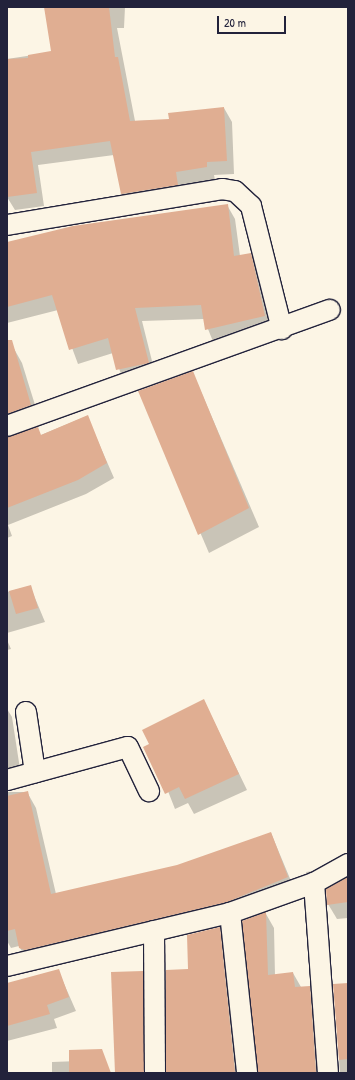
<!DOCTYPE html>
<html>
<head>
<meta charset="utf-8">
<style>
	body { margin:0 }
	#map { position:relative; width:355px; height:1080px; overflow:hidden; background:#fcf5e5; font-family:"Patrick Hand",sans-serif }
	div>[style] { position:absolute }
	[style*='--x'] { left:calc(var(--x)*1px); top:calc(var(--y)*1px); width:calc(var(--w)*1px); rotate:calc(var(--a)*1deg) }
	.shadow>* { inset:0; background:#0003 }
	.building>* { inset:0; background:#e0ae92 }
	.roads { filter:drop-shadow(1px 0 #22223b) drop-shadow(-1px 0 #22223b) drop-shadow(0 1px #22223b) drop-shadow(0 -1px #22223b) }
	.street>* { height:20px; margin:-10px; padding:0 10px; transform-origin:10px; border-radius:10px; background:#fcf5e5 }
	span { translate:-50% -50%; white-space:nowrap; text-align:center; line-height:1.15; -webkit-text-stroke:3.5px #fcf5e5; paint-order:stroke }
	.frame { position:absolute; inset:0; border:8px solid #22223b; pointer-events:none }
	.scale { position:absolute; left:217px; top:16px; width:69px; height:18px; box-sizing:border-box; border:2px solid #22223b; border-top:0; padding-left:5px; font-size:12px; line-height:14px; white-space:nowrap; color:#22223b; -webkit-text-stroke:3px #fcf5e5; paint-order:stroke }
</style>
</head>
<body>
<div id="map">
	<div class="shadow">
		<div style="clip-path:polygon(45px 7px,125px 7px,124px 28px,117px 28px,135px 121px,170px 120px,224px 108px,232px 122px,234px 174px,214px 175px,215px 180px,130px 208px,122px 194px,114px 155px,38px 165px,44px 206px,15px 210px,7px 197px,7px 59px,53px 52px)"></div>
		<div style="clip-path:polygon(227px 205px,235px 219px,240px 256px,251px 254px,259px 269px,272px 330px,214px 344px,204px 319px,142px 321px,156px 377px,125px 384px,113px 353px,78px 364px,58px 310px,7px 323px,7px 255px)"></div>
		<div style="clip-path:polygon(13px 347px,22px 363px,40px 421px,7px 431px,7px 349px)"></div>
		<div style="clip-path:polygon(193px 373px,259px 527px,209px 553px,140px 392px)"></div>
		<div style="clip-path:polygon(87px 416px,114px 478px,86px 494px,8px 525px,12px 536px,7px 538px,7px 449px)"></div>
		<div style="clip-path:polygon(30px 586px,45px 622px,7px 633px,7px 592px)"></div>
		<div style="clip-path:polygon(7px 640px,11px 649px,7px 650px)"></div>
		<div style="clip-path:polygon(204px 701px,247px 790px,194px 814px,188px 803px,175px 809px,144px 730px)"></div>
		<div style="clip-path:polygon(7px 709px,12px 717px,22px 782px,7px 791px)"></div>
		<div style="clip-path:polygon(7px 792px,27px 792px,36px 808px,56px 894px,177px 866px,271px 833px,296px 893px,29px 964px,19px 946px,11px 948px,7px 941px)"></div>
		<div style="clip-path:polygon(313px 871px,319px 882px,312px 885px,306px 872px)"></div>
		<div style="clip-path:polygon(348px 878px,348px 918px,337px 919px,328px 904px)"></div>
		<div style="clip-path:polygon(266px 914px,274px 928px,275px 976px,293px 973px,301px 987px,309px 987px,318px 1001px,323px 1073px,259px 1073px)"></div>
		<div style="clip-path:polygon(219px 928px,228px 943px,242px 1073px,167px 1073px,189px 970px)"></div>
		<div style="clip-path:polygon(58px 970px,76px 1011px,54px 1019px,57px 1028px,7px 1041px,7px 984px)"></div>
		<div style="clip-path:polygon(142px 972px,151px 987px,151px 1073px,116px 1073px)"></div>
		<div style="clip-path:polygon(348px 984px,348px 1073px,340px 1073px,334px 985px)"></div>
		<div style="clip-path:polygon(79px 1061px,86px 1073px,52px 1073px,52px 1062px)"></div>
	</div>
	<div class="building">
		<div style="clip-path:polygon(44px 7px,109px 7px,115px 57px,118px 57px,130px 121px,169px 119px,168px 113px,224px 107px,227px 161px,207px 162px,207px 167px,176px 172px,178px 185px,121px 194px,110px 141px,31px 152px,37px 193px,7px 197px,7px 59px,28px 58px,28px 55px,51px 51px)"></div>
		<div style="clip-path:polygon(228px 204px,234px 256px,251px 253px,265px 316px,205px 330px,201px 305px,135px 308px,149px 363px,116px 370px,108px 338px,69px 350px,52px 295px,7px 307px,7px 242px,73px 226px)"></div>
		<div style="clip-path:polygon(7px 340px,12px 340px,31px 405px,7px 414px)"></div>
		<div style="clip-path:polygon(193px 371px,249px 508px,198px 535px,138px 391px)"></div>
		<div style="clip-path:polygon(88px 415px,107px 463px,78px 480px,7px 508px,7px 437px,38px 427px,41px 435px)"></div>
		<div style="clip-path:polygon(31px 585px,38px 608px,16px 614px,9px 591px)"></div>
		<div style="clip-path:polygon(204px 699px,239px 774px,185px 799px,179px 787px,165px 794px,143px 747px,149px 744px,142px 730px)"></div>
		<div style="clip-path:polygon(28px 791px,51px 894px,177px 865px,271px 832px,288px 877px,227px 902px,25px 950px,19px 948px,15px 929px,7px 931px,7px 796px)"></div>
		<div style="clip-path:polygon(348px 877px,348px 902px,327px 905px,326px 889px)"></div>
		<div style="clip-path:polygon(266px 912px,268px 975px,293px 972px,295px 987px,310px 986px,316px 1073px,258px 1073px,242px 921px)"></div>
		<div style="clip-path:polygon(220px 927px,235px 1073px,166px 1073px,166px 970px,188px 969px,187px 935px)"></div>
		<div style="clip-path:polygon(59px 969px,69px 997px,47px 1005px,50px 1014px,7px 1026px,7px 983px)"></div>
		<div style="clip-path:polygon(143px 971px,144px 1073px,115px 1073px,111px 972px)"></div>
		<div style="clip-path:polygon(348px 983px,348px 1059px,339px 1060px,333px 984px)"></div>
		<div style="clip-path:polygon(102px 1049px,111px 1073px,69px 1073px,69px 1050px)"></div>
	</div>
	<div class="roads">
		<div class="street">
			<div style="--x:7;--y:225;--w:218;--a:-9.5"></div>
			<div style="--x:222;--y:189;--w:13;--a:9"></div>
			<div style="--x:235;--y:191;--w:22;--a:43"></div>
			<div style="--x:251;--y:206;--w:127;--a:75.9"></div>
			<div style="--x:7;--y:426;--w:343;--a:-19.8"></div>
			<div style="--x:26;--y:712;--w:61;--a:81.5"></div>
			<div style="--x:7;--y:780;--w:125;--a:-15.3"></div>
			<div style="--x:128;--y:747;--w:49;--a:64.5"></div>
			<div style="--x:314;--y:883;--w:191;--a:85.8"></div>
			<div style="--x:230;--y:913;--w:161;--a:83.9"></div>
			<div style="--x:154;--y:931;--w:142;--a:89.6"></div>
			<div style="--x:7;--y:966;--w:229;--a:-13.4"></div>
			<div style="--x:230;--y:913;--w:89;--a:-19.7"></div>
			<div style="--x:314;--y:883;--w:39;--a:-29"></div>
		</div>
	</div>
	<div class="frame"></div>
	<div class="scale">20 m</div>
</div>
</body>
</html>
